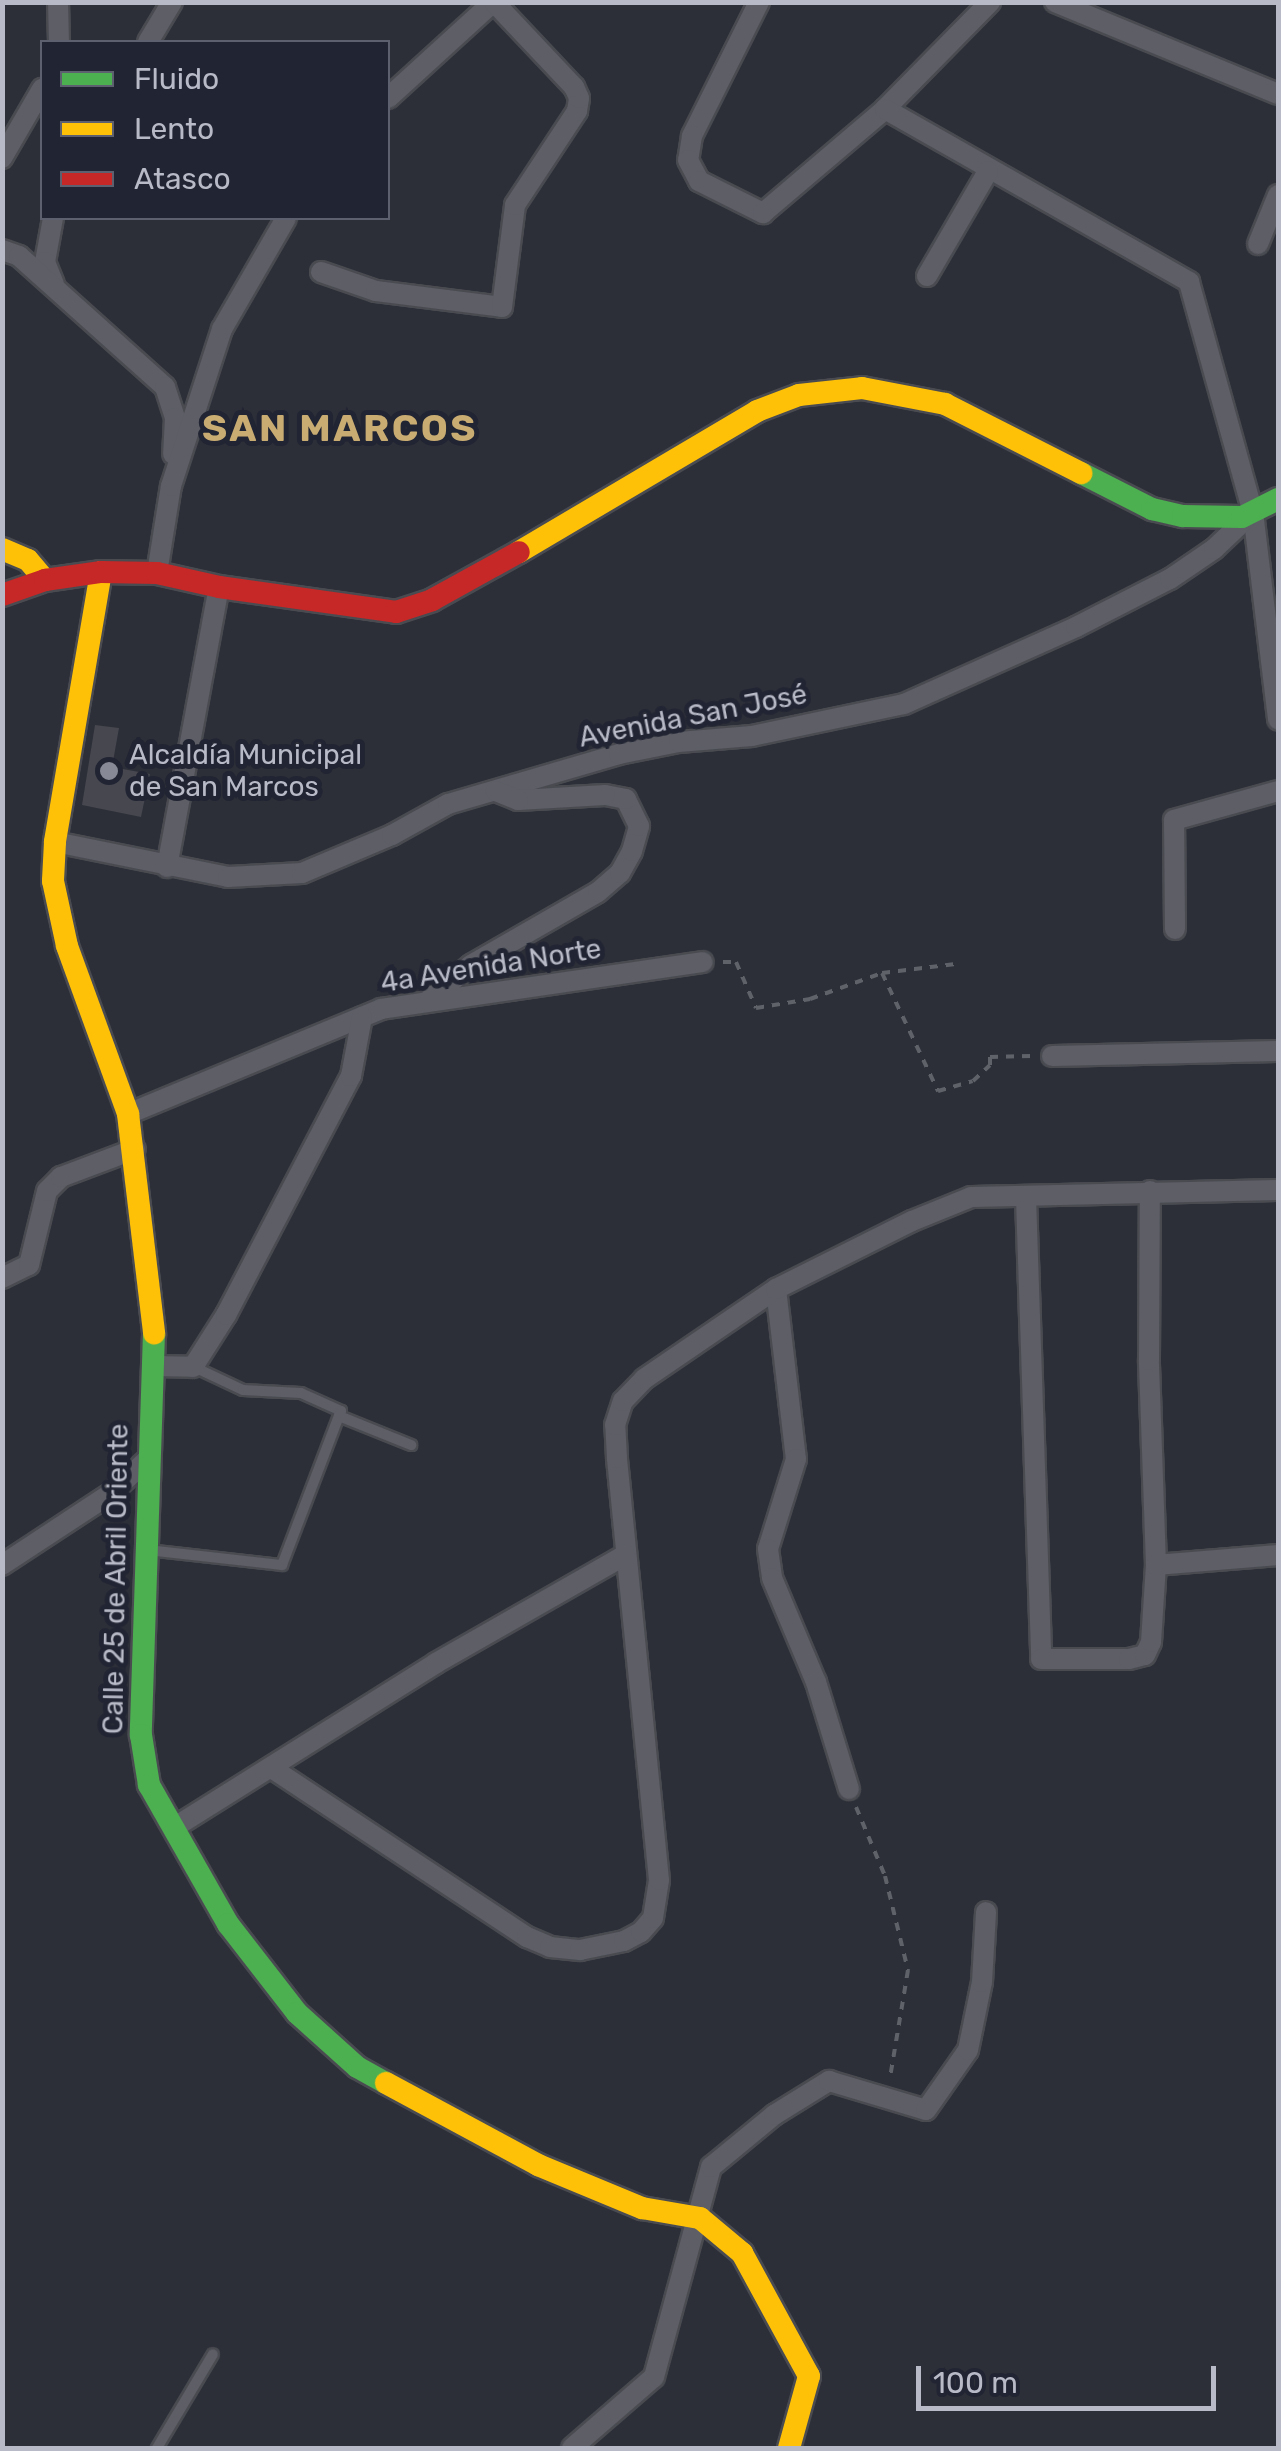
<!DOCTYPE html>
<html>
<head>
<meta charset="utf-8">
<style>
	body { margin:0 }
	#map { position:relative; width:1281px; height:2451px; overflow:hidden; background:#2d2f38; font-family:Rubik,sans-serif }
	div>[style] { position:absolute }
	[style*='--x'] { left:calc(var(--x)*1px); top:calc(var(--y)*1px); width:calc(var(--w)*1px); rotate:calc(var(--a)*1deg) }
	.building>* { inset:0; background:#46474f }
	.path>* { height:4px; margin-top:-2px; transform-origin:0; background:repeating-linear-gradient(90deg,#60626a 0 8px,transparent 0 16px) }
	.roads { filter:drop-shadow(2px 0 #494b51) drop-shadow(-2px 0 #494b51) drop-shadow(0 2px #494b51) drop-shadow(0 -2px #494b51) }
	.lane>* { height:10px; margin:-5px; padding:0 5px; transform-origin:5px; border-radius:5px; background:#5d5e66 }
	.street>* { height:20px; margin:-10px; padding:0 10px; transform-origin:10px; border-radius:10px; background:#5d5e66 }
	.fast>* { height:22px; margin:-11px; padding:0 11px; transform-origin:11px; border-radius:11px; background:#4caf50 }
	.slow>* { height:22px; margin:-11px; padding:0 11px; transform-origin:11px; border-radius:11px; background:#ffc107 }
	.jam>* { height:22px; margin:-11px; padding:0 11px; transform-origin:11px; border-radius:11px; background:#c62828 }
	.dots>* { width:28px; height:28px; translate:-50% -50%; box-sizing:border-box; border:5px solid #212432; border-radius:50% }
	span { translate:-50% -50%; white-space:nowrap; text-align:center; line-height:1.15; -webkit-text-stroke:10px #212432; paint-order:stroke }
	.street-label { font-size:28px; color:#b8bac8 }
	.poi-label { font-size:28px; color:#b8bac8 }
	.left { translate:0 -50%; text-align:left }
	.district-label { font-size:38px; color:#c9ac72; font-weight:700; letter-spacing:2.5px }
	.frame { position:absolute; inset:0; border:5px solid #b8bac8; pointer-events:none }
	.legend { position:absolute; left:40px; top:40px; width:350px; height:180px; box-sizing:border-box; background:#212432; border:2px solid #5d606e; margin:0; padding:12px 18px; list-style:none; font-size:30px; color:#b8bac8 }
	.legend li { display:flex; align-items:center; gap:20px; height:50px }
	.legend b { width:50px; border:2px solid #5d606e }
	.scale { position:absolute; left:916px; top:2366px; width:300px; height:45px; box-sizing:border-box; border:5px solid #b8bac8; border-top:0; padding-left:12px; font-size:30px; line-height:35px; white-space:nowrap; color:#b8bac8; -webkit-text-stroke:8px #212432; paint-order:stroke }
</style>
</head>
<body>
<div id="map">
	<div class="building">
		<div style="clip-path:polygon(95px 725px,119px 728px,112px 767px,150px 774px,141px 817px,82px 805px)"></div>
	</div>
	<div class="path">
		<div style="--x:723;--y:962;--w:13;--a:0"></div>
		<div style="--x:736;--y:962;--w:50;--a:66.5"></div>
		<div style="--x:756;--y:1008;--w:55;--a:-9.5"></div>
		<div style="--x:810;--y:999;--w:77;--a:-19.9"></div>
		<div style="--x:882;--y:973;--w:74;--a:-7"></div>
		<div style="--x:882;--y:973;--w:131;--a:64.6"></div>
		<div style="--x:938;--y:1091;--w:36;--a:-16"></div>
		<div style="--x:973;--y:1081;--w:23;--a:-43"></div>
		<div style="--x:990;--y:1065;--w:8;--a:-90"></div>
		<div style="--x:990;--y:1057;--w:42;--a:-1.4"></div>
		<div style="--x:856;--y:1807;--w:75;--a:67.2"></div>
		<div style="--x:885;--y:1876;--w:97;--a:76.3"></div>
		<div style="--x:908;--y:1970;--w:109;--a:99.5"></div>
	</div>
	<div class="roads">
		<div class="lane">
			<div style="--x:194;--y:1367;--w:54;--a:25.1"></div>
			<div style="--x:243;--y:1390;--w:58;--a:3"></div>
			<div style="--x:301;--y:1393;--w:44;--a:24.2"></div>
			<div style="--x:341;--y:1411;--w:5;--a:112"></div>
			<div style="--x:339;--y:1416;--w:78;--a:21.9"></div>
			<div style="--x:148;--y:1550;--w:135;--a:6.4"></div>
			<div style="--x:282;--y:1565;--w:160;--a:-69.1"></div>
			<div style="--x:157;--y:2448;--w:109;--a:-59.2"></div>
		</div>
		<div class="street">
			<div style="--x:58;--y:2;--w:40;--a:88.6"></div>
			<div style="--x:759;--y:2;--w:150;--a:116.6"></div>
			<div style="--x:692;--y:136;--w:24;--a:99"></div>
			<div style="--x:688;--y:160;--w:24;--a:62"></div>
			<div style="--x:699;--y:181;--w:72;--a:26.6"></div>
			<div style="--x:763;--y:213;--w:160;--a:-40.4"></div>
			<div style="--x:885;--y:109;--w:150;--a:-45.5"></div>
			<div style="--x:1055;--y:2;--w:241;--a:22.4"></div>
			<div style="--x:148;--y:42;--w:47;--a:-59"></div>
			<div style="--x:388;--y:98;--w:142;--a:-42.4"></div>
			<div style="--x:885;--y:109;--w:350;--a:29.6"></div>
			<div style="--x:1189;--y:282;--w:239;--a:74.5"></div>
			<div style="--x:1253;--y:512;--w:209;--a:83.1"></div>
			<div style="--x:2;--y:158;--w:80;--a:-59.9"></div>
			<div style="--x:53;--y:218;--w:45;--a:100.3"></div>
			<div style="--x:45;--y:262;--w:24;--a:68"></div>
			<div style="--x:1258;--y:244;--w:53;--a:-67.8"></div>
			<div style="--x:2;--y:250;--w:18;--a:19"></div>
			<div style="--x:19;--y:256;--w:196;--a:41.9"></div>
			<div style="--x:165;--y:387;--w:33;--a:72"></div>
			<div style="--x:175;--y:418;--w:36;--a:93"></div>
			<div style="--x:321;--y:272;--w:58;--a:19.1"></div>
			<div style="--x:376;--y:291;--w:127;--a:7.2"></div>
			<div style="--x:502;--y:307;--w:103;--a:-82.7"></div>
			<div style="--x:515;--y:205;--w:113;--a:-56.6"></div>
			<div style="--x:577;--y:111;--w:13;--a:-81"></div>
			<div style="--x:579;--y:98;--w:12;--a:-114"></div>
			<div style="--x:574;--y:87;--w:117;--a:-133.3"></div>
			<div style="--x:927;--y:276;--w:121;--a:-59.8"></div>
			<div style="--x:157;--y:573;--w:88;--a:-80.9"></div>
			<div style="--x:171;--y:486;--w:165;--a:-72"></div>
			<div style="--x:222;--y:329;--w:128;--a:-60"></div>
			<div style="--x:55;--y:842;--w:177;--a:11.4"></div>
			<div style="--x:228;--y:877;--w:74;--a:-3.1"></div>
			<div style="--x:302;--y:873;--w:98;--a:-22.9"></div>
			<div style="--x:392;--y:835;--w:64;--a:-29"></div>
			<div style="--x:448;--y:804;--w:178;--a:-16.3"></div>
			<div style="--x:619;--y:754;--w:61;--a:-11.3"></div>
			<div style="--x:679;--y:742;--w:73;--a:-4.7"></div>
			<div style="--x:752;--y:736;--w:155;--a:-11.9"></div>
			<div style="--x:904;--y:704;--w:188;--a:-24.1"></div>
			<div style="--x:1076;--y:627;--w:106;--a:-27.1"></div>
			<div style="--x:1170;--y:579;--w:53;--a:-34.3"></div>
			<div style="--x:1214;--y:549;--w:52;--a:-43.5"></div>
			<div style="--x:167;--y:867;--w:285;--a:-79.5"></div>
			<div style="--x:1175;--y:929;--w:109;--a:-90.5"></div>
			<div style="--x:1174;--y:820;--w:108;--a:-15.6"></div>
			<div style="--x:430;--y:999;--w:53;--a:-39.7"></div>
			<div style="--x:471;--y:965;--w:146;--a:-29.9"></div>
			<div style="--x:598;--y:892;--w:29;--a:-41"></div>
			<div style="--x:620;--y:873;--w:25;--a:-61"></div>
			<div style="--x:632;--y:851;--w:26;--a:-74"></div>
			<div style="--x:639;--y:826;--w:30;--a:-116"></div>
			<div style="--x:626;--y:799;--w:21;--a:-169"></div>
			<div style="--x:605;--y:795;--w:87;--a:176.7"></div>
			<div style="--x:518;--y:800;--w:24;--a:-158"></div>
			<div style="--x:1052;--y:1056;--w:226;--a:-1.3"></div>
			<div style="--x:128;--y:1114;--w:274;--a:-22.5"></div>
			<div style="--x:381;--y:1009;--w:325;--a:-8.3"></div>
			<div style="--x:1026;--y:1198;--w:461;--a:88.1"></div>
			<div style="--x:1041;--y:1659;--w:88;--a:0"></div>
			<div style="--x:1129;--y:1659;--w:16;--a:-14"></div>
			<div style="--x:1145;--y:1655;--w:14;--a:-65"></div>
			<div style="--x:1151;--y:1642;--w:77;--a:-86.3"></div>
			<div style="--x:1156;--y:1565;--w:205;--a:-92"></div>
			<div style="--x:1149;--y:1360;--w:169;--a:-89.7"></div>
			<div style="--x:2;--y:1278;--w:30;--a:-26"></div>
			<div style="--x:29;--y:1265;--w:76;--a:-76.3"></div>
			<div style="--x:47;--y:1191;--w:20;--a:-45"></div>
			<div style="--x:61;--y:1177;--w:79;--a:-20.7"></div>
			<div style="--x:776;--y:1289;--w:171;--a:83.3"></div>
			<div style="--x:796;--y:1459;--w:94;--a:107.3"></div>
			<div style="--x:768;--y:1549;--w:29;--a:82"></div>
			<div style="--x:772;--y:1578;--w:113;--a:67.1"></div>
			<div style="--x:816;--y:1682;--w:112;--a:72.9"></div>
			<div style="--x:154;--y:1366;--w:39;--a:1"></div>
			<div style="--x:193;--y:1367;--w:62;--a:-57.6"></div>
			<div style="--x:226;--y:1315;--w:270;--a:-62.4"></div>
			<div style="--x:351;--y:1076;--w:60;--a:-79.4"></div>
			<div style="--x:2;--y:1565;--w:129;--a:-33.3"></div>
			<div style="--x:110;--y:1494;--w:50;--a:-42.6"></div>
			<div style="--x:1156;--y:1565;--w:122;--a:-4.7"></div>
			<div style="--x:273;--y:1769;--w:305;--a:33.5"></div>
			<div style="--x:527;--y:1937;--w:25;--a:23"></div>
			<div style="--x:550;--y:1947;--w:30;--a:6"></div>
			<div style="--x:580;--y:1950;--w:45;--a:-11.6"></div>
			<div style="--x:624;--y:1941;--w:19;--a:-28"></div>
			<div style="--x:641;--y:1932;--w:18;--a:-49"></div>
			<div style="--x:653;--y:1918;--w:38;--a:-81"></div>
			<div style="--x:659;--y:1880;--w:424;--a:-95.7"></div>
			<div style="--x:617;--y:1458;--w:33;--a:-93"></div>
			<div style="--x:615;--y:1425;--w:25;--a:-72"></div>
			<div style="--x:623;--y:1401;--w:30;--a:-46"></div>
			<div style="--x:644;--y:1379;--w:160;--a:-34.3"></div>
			<div style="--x:776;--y:1289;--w:152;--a:-26.6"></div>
			<div style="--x:912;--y:1221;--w:64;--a:-22.1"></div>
			<div style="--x:971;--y:1197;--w:307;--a:-1.3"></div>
			<div style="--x:175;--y:1827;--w:308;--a:-32.1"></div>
			<div style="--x:436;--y:1663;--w:218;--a:-29.7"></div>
			<div style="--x:572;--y:2448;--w:108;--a:-40.9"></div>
			<div style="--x:654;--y:2377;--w:218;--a:-74.8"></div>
			<div style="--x:711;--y:2167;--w:82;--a:-39.5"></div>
			<div style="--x:774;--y:2115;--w:65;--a:-31.7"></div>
			<div style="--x:829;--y:2081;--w:101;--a:16.6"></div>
			<div style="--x:926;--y:2110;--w:73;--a:-55"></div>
			<div style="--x:968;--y:2050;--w:69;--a:-78.4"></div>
			<div style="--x:982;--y:1982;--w:70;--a:-86.7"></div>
		</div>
		<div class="fast">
			<div style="--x:1081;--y:473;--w:80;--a:26.9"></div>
			<div style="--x:1152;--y:509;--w:32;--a:13"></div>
			<div style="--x:1183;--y:516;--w:59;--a:1"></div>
			<div style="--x:1242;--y:517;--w:40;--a:-26.6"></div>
			<div style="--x:154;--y:1333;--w:402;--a:91.9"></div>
			<div style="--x:141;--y:1735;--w:51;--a:80.9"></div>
			<div style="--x:149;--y:1785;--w:160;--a:60.4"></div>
			<div style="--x:228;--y:1924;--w:113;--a:52.2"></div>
			<div style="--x:297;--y:2013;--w:81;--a:42"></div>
			<div style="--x:357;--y:2067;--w:33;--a:29"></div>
		</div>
		<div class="slow">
			<div style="--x:2;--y:549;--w:28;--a:23"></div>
			<div style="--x:28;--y:560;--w:26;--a:50"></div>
			<div style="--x:519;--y:552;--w:277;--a:-30.6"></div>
			<div style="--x:757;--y:411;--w:45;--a:-20.9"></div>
			<div style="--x:799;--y:395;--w:63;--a:-6.3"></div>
			<div style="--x:862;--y:388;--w:85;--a:10.9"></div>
			<div style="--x:945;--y:404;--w:153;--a:26.9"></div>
			<div style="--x:101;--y:572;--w:274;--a:99.7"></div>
			<div style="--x:55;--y:842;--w:39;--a:93"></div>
			<div style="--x:53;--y:881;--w:66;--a:77.8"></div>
			<div style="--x:67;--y:946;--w:179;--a:70"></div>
			<div style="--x:128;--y:1114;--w:221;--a:83.2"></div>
			<div style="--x:386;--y:2083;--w:173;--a:28.3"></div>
			<div style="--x:538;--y:2165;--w:113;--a:22.5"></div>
			<div style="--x:642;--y:2208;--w:59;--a:9.8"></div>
			<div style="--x:700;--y:2218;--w:55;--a:39.8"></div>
			<div style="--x:742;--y:2253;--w:140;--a:61.4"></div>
			<div style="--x:809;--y:2376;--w:75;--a:105.5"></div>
		</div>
		<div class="jam">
			<div style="--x:2;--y:595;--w:46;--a:-19.2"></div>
			<div style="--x:45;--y:580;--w:57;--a:-8.1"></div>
			<div style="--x:101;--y:572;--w:56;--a:1"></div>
			<div style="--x:157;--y:573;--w:64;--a:12.7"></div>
			<div style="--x:219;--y:587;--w:179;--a:8"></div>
			<div style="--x:396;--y:612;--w:38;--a:-18"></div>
			<div style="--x:432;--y:600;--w:99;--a:-28.9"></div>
		</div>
	</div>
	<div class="dots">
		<div style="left:109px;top:771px;background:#878996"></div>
	</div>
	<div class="street-label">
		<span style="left:693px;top:716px;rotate:-11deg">Avenida San José</span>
		<span style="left:491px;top:966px;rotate:-9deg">4a Avenida Norte</span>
		<span style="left:116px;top:1579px;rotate:-89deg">Calle 25 de Abril Oriente</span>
	</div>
	<div class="poi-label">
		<span class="left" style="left:129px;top:771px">Alcaldía Municipal<br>de San Marcos</span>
	</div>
	<div class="district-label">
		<span style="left:340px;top:429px">SAN MARCOS</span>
	</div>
	<div class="frame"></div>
	<ul class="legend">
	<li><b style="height:12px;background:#4caf50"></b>Fluido</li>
	<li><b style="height:12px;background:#ffc107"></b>Lento</li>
	<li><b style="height:12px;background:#c62828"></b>Atasco</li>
	</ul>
	<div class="scale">100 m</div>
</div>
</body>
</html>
